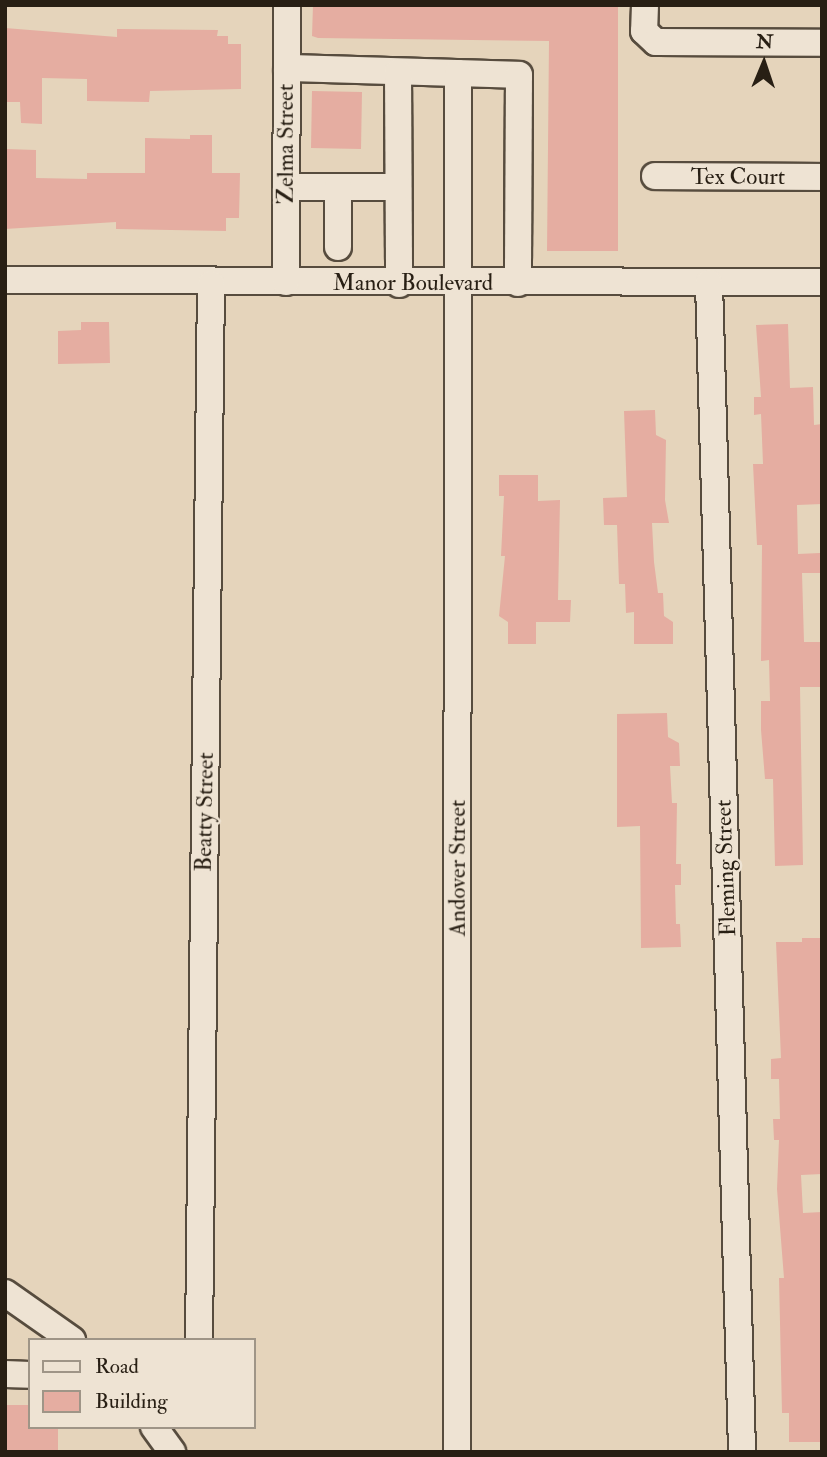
<!DOCTYPE html>
<html>
<head>
<meta charset="utf-8">
<style>
	body { margin:0 }
	#map { position:relative; width:827px; height:1457px; overflow:hidden; background:#e5d4bb; font-family:"IM FELL Double Pica",serif }
	div>[style] { position:absolute }
	[style*='--x'] { left:calc(var(--x)*1px); top:calc(var(--y)*1px); width:calc(var(--w)*1px); rotate:calc(var(--a)*1deg) }
	.building>* { inset:0; background:#e5ada1 }
	.roads { filter:drop-shadow(2px 0 #574c3e) drop-shadow(-2px 0 #574c3e) drop-shadow(0 2px #574c3e) drop-shadow(0 -2px #574c3e) }
	.minor>* { height:26px; margin:-13px; padding:0 13px; transform-origin:13px; border-radius:13px; background:#eee3d3 }
	span { translate:-50% -50%; white-space:nowrap; text-align:center; line-height:1.15; -webkit-text-stroke:5px #eee3d3; paint-order:stroke }
	.street-label { font-size:23px; color:#281f14 }
	.frame { position:absolute; inset:0; border:7px solid #281f14; pointer-events:none }
	.legend { position:absolute; left:28px; top:1338px; width:228px; height:91px; box-sizing:border-box; background:#eee3d3; border:2px solid #9f9587; margin:0; padding:9px 12px; list-style:none; font-size:21px; color:#281f14 }
	.legend li { display:flex; align-items:center; gap:14px; height:35px }
	.legend b { width:35px; border:2px solid #9f9587 }
	.north { position:absolute; left:729px; top:28px; width:70px; height:70px; -webkit-text-stroke:5px #eee3d3; paint-order:stroke; rotate:2deg; font-size:19px; font-weight:700; line-height:28px; text-align:center; color:#281f14 }
	.north::after { content:''; display:block; margin:auto; width:24px; height:32px; background:#281f14; clip-path:polygon(50% 0,100% 100%,50% 72%,0 100%) }
</style>
</head>
<body>
<div id="map">
	<div class="building">
		<div style="clip-path:polygon(313px 5px,618px 5px,618px 251px,547px 251px,549px 41px,318px 38px,312px 36px)"></div>
		<div style="clip-path:polygon(5px 28px,117px 37px,117px 29px,218px 30px,217px 36px,228px 36px,228px 44px,241px 44px,241px 89px,150px 91px,149px 102px,87px 101px,87px 79px,42px 78px,42px 124px,21px 123px,20px 102px,5px 102px)"></div>
		<div style="clip-path:polygon(312px 91px,362px 92px,361px 149px,311px 148px)"></div>
		<div style="clip-path:polygon(190px 135px,212px 135px,212px 173px,240px 173px,239px 218px,226px 218px,226px 231px,116px 229px,116px 222px,5px 229px,6px 149px,36px 150px,36px 178px,87px 179px,87px 173px,145px 173px,145px 138px,190px 139px)"></div>
		<div style="clip-path:polygon(81px 322px,109px 322px,110px 363px,58px 364px,58px 331px,81px 330px)"></div>
		<div style="clip-path:polygon(788px 324px,790px 388px,813px 387px,814px 425px,822px 424px,822px 504px,797px 505px,798px 554px,820px 553px,821px 573px,802px 573px,804px 642px,822px 642px,822px 687px,800px 687px,803px 865px,775px 866px,773px 779px,765px 779px,761px 730px,761px 701px,770px 701px,769px 660px,761px 661px,762px 545px,757px 545px,753px 464px,763px 464px,761px 414px,754px 415px,754px 397px,761px 397px,756px 325px)"></div>
		<div style="clip-path:polygon(655px 410px,656px 435px,666px 440px,665px 500px,669px 523px,652px 523px,654px 562px,658px 593px,663px 593px,664px 616px,673px 622px,673px 644px,634px 644px,634px 612px,626px 613px,625px 584px,619px 584px,617px 525px,604px 525px,603px 498px,627px 497px,624px 411px)"></div>
		<div style="clip-path:polygon(499px 475px,538px 475px,538px 501px,560px 500px,558px 600px,571px 600px,570px 622px,536px 622px,536px 644px,508px 644px,508px 622px,499px 616px,505px 556px,501px 556px,504px 496px,499px 496px)"></div>
		<div style="clip-path:polygon(667px 713px,668px 737px,679px 743px,680px 766px,670px 766px,672px 803px,677px 803px,676px 864px,681px 864px,681px 885px,675px 885px,676px 924px,680px 924px,681px 947px,641px 948px,640px 826px,617px 827px,617px 714px)"></div>
		<div style="clip-path:polygon(802px 938px,821px 938px,822px 1174px,801px 1175px,803px 1213px,822px 1212px,822px 1442px,789px 1442px,789px 1413px,782px 1413px,779px 1278px,784px 1278px,777px 1189px,779px 1140px,774px 1140px,773px 1119px,780px 1119px,779px 1079px,771px 1079px,771px 1059px,781px 1058px,776px 942px,802px 942px)"></div>
		<div style="clip-path:polygon(5px 1405px,30px 1405px,30px 1427px,58px 1427px,58px 1452px,5px 1450px)"></div>
	</div>
	<div class="roads">
		<div class="minor">
			<div style="--x:645;--y:5;--w:26;--a:92"></div>
			<div style="--x:644;--y:31;--w:16;--a:43"></div>
			<div style="--x:656;--y:42;--w:166;--a:0.3"></div>
			<div style="--x:287;--y:68;--w:232;--a:1.7"></div>
			<div style="--x:519;--y:75;--w:208;--a:90.3"></div>
			<div style="--x:398;--y:72;--w:212;--a:89.7"></div>
			<div style="--x:655;--y:176;--w:167;--a:0.3"></div>
			<div style="--x:286;--y:187;--w:112;--a:0"></div>
			<div style="--x:338;--y:247;--w:60;--a:-90"></div>
			<div style="--x:5;--y:280;--w:817;--a:0.14"></div>
			<div style="--x:286;--y:282;--w:277;--a:-89.8"></div>
			<div style="--x:709;--y:283;--w:1169;--a:88.38"></div>
			<div style="--x:5;--y:1293;--w:82;--a:35"></div>
			<div style="--x:199;--y:1340;--w:1056;--a:-89.35"></div>
			<div style="--x:5;--y:1374;--w:25;--a:2"></div>
			<div style="--x:154;--y:1427;--w:31;--a:54"></div>
			<div style="--x:457;--y:1452;--w:1379;--a:-89.96"></div>
		</div>
	</div>
	<div class="street-label">
		<span style="left:286px;top:144px;rotate:-90deg">Zelma Street</span>
		<span style="left:738px;top:177px">Tex Court</span>
		<span style="left:413px;top:283px">Manor Boulevard</span>
		<span style="left:205px;top:812px;rotate:-89deg">Beatty Street</span>
		<span style="left:458px;top:868px;rotate:-90deg">Andover Street</span>
		<span style="left:726px;top:868px;rotate:-92deg">Fleming Street</span>
	</div>
	<div class="frame"></div>
	<ul class="legend">
	<li><b style="height:9px;background:#eee3d3"></b>Road</li>
	<li><b style="height:19px;background:#e5ada1"></b>Building</li>
	</ul>
	<div class="north">N</div>
</div>
</body>
</html>
